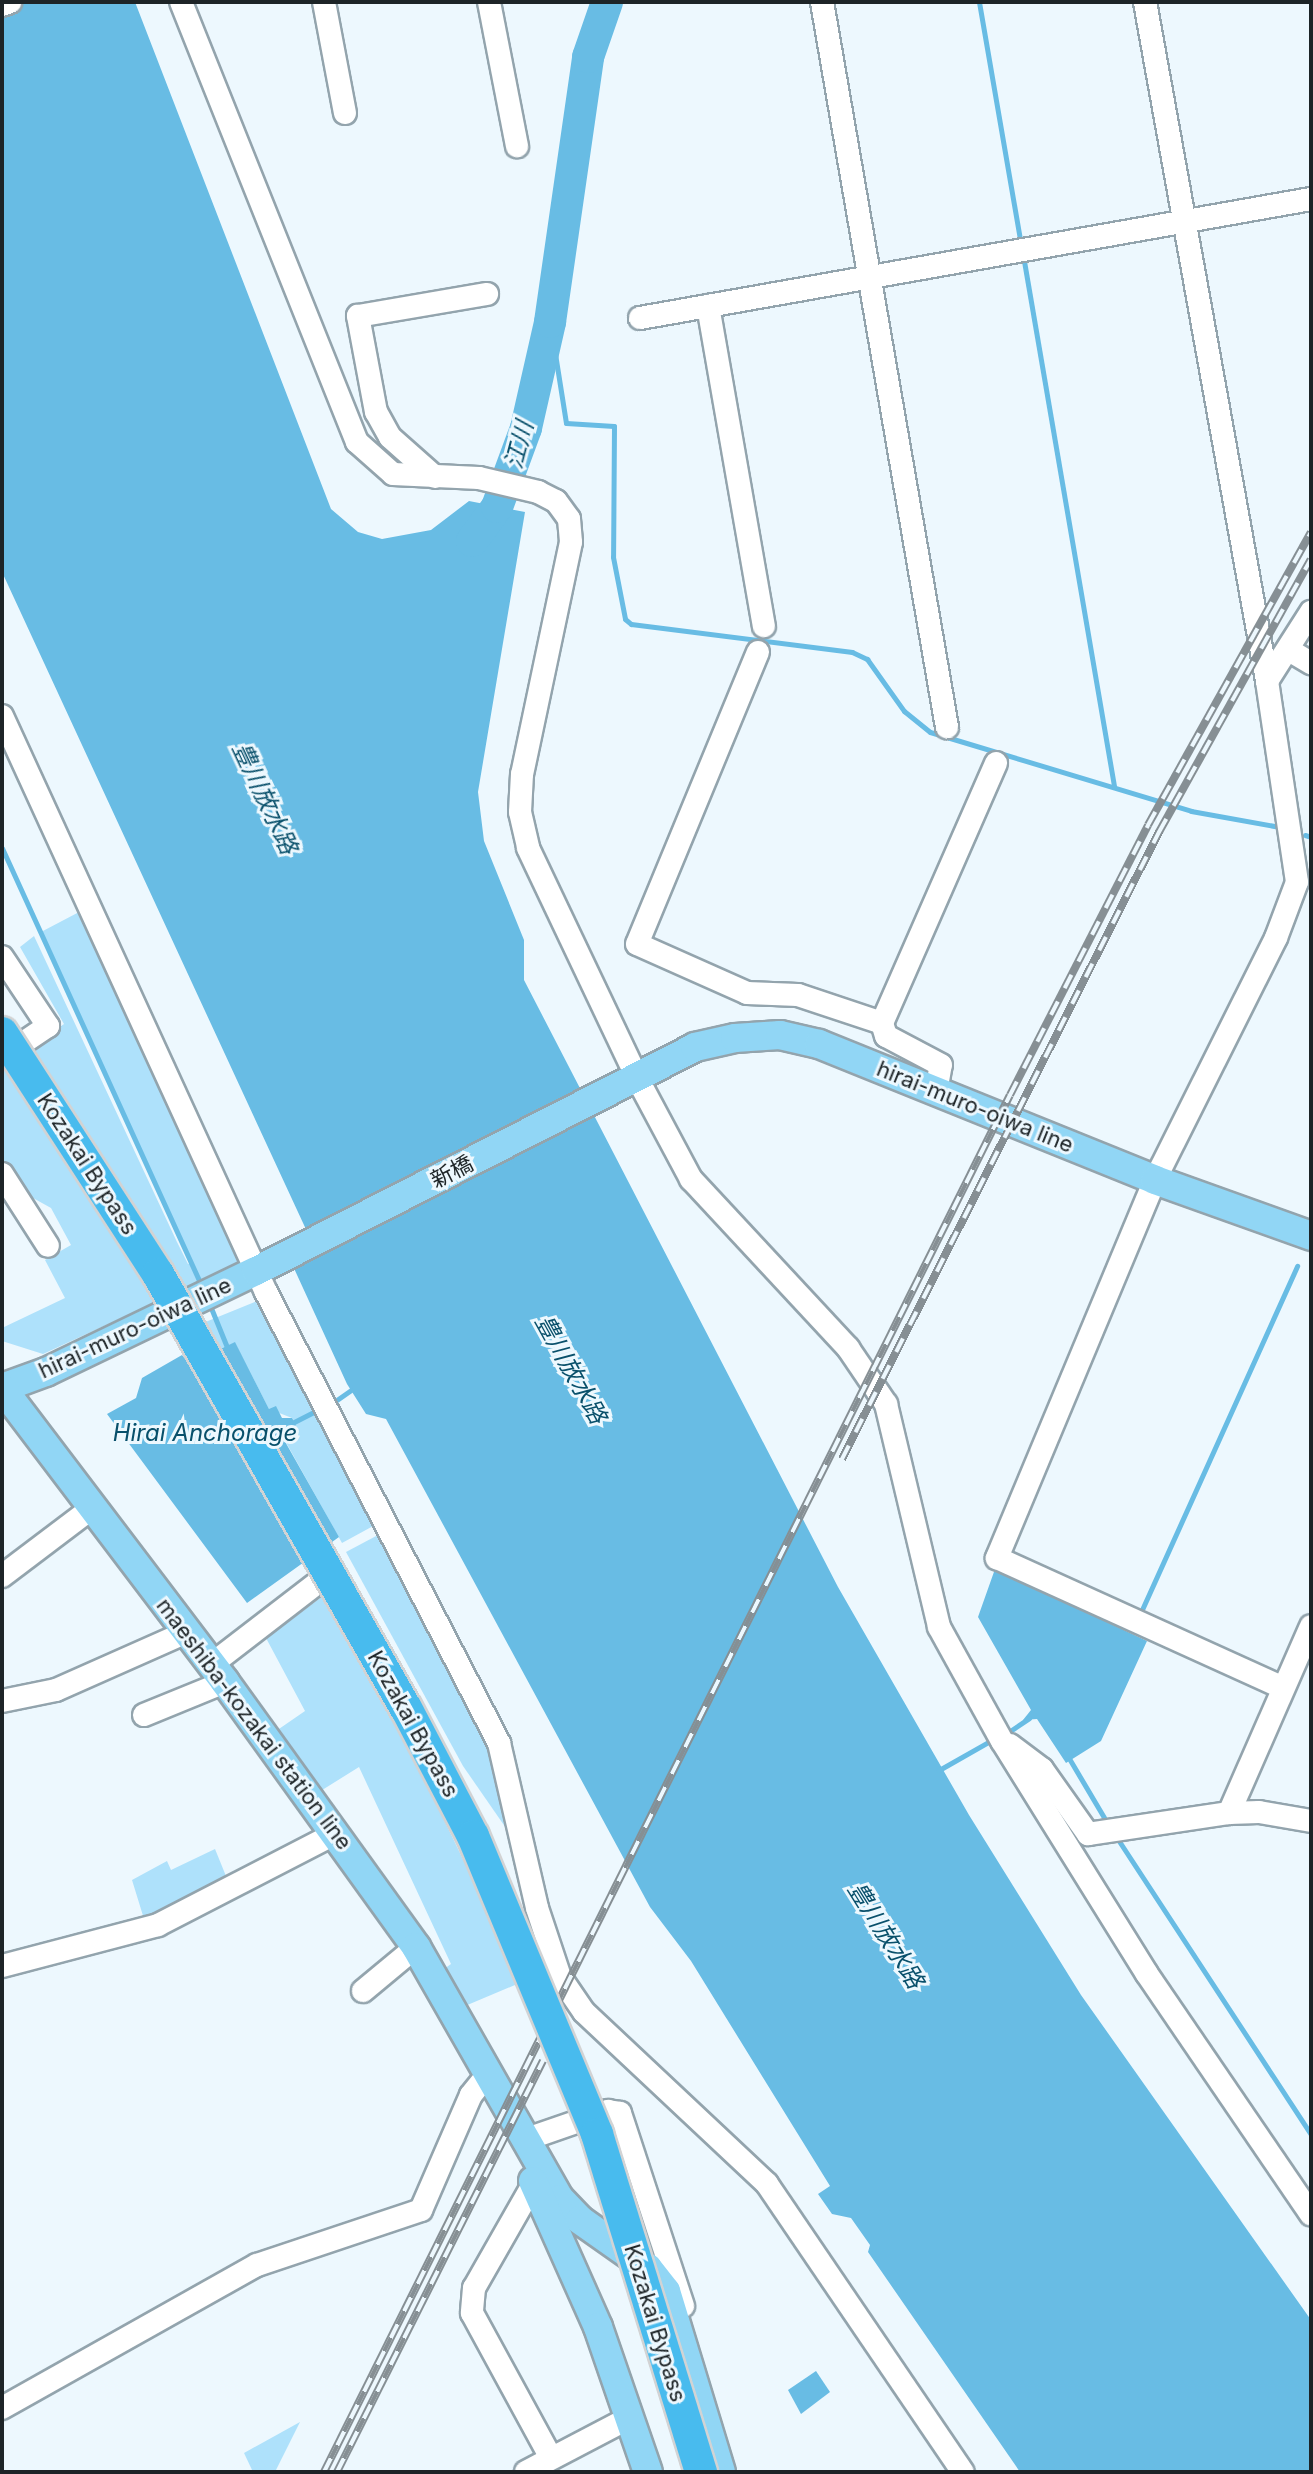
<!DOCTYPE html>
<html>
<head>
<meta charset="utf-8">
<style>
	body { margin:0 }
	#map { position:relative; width:1313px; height:2474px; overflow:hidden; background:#edf8fe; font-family:Inter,"Noto Sans JP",sans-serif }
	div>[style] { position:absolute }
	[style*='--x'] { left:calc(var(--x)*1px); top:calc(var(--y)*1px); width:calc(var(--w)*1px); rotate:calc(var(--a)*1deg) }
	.green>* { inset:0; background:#aee1fb }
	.water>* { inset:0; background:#68bce4 }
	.stream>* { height:5px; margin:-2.5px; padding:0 2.5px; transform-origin:2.5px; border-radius:2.5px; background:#68bce4 }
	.river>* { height:32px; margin:-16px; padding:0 16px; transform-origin:16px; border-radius:16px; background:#68bce4 }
	.roads { filter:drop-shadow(2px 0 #93a4ad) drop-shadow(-2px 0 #93a4ad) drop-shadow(0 2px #93a4ad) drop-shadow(0 -2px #93a4ad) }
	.minor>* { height:22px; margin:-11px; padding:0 11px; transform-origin:11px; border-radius:11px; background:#fff }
	.major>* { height:28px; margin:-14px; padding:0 14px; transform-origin:14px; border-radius:14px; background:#91d6f5 }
	.rail>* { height:8px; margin-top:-4px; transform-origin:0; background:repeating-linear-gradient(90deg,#edf8fe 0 15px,#868f94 0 30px); box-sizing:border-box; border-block:2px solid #868f94 }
	.bridges { filter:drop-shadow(2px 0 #d2d3d4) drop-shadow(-2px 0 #d2d3d4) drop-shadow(0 2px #d2d3d4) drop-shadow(0 -2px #d2d3d4) }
	.highway-bridge>* { height:32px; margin:-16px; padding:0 16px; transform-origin:16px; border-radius:16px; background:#48bbee }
	span { translate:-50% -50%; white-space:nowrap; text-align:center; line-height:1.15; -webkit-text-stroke:6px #edf8fe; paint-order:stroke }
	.street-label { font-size:22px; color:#1d2427 }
	.water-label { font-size:24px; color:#09506b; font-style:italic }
	.frame { position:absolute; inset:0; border:4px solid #1d2427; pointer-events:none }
</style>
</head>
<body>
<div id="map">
	<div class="green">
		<div style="clip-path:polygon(81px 911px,241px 1263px,43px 1354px,2px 1341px,2px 1328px,65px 1298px,45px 1260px,71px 1245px,51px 1208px,24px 1193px,2px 1158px,2px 1069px,64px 1024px,20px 947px,34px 936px,177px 1242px,188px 1264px,193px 1262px,41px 932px)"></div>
		<div style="clip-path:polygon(262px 1299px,375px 1525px,342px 1543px,283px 1437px,296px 1425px,292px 1418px,269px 1409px,235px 1343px,217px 1350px,203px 1323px)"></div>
		<div style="clip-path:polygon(378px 1535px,385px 1535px,483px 1720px,508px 1831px,463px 1766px,346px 1552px)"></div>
		<div style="clip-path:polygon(323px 1596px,422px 1774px,522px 1982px,465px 2006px,444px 1969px,451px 1964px,359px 1767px,319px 1792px,276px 1731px,305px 1711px,266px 1638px)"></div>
		<div style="clip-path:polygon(215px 1849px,228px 1881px,144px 1919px,132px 1880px,167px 1861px,171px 1870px)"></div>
		<div style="clip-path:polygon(300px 2422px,275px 2472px,253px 2472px,244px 2453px)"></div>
	</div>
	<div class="water">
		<div style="clip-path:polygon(2px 2px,135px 2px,331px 509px,358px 532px,382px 539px,431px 530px,469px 501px,525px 512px,478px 792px,484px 841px,524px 940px,524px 980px,838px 1587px,969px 1815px,1081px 1995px,1311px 2320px,1311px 2472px,1020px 2472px,868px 2252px,870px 2245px,851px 2218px,832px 2214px,818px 2194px,830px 2186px,691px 1961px,650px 1907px,386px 1419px,366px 1414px,347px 1384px,292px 1264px,316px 1251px,2px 572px)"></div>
		<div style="clip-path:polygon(235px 1342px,269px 1409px,276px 1406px,282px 1418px,292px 1418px,296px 1425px,283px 1438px,339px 1537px,247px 1603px,107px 1414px,136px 1398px,142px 1378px,182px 1355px,189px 1364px)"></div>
		<div style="clip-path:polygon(995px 1569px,1147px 1641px,1101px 1741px,1066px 1763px,1037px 1719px,1023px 1720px,1031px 1710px,978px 1617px)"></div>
		<div style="clip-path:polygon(816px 2371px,830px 2392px,801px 2414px,788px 2390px)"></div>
	</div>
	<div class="stream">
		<div style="--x:979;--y:2;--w:246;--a:80.2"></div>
		<div style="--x:1024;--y:261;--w:533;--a:80.27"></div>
		<div style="--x:550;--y:322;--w:102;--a:81"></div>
		<div style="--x:566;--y:423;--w:48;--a:3.6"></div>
		<div style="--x:614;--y:426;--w:131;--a:90.4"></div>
		<div style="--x:613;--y:557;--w:63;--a:79"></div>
		<div style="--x:625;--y:619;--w:8;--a:40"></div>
		<div style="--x:631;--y:624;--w:223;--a:7.2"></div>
		<div style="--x:852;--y:652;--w:17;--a:25"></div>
		<div style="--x:867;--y:659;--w:64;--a:54.6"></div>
		<div style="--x:904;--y:711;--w:33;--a:39"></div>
		<div style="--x:930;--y:732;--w:273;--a:16.8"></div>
		<div style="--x:1191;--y:811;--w:90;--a:10.2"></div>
		<div style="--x:1305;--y:835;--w:6;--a:18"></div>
		<div style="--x:2;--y:848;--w:482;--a:65.5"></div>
		<div style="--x:209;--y:1303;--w:48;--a:67.8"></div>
		<div style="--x:331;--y:1404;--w:24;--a:-35"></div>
		<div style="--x:294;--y:1422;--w:27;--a:-27"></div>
		<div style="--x:1140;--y:1614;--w:382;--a:-65.7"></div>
		<div style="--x:1010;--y:1731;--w:23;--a:-34"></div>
		<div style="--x:1070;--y:1760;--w:77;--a:59.4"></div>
		<div style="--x:939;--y:1770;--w:59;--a:-29.6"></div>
		<div style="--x:1117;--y:1838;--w:355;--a:56.8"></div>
	</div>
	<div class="river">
		<div style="--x:472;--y:541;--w:42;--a:-53.7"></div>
		<div style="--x:497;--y:507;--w:84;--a:-69.8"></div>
		<div style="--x:526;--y:428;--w:109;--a:-77.2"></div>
		<div style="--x:550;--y:322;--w:268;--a:-81.8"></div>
		<div style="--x:588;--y:57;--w:58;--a:-70.9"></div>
	</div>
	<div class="roads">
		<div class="minor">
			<div style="--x:181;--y:2;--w:474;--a:68.2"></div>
			<div style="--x:357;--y:442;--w:48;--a:41.6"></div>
			<div style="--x:393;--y:474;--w:86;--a:2.7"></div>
			<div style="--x:479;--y:478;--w:61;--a:13.3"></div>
			<div style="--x:538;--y:492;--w:20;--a:27"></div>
			<div style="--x:556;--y:501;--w:22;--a:54"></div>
			<div style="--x:569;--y:519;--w:23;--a:85"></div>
			<div style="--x:571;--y:542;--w:237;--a:101.9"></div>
			<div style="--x:522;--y:774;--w:38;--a:93"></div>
			<div style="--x:520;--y:812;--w:37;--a:77"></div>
			<div style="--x:528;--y:848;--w:255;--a:64.6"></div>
			<div style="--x:637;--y:1078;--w:115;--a:61.9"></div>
			<div style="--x:691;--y:1179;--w:231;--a:47.1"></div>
			<div style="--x:848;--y:1348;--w:68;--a:55.8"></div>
			<div style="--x:886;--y:1404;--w:229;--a:76.6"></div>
			<div style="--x:939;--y:1627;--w:130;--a:61.1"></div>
			<div style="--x:1002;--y:1741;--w:274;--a:58.1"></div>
			<div style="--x:1147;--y:1974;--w:291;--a:55.7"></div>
			<div style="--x:324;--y:2;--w:113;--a:79.3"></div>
			<div style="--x:489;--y:2;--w:147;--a:79"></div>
			<div style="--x:822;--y:2;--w:736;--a:80.22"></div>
			<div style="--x:1145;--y:2;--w:690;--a:79.81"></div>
			<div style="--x:1267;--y:681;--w:203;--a:81.5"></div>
			<div style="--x:1297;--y:882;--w:60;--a:110.6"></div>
			<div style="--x:1276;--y:938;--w:271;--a:116.6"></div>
			<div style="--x:1155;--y:1180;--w:410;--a:112.7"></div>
			<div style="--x:997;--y:1558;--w:314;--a:24.4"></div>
			<div style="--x:2;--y:5;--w:9;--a:-21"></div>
			<div style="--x:708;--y:306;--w:325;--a:80.1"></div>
			<div style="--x:640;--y:318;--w:681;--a:-10.06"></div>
			<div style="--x:435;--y:477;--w:60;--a:-138.4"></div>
			<div style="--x:390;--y:437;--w:29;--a:-119"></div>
			<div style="--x:376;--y:412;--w:98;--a:-100.6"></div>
			<div style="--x:358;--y:316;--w:131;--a:-9.7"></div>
			<div style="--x:1289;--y:650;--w:26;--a:31"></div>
			<div style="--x:758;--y:652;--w:316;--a:112.5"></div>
			<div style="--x:637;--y:944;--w:120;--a:24"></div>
			<div style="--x:747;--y:993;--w:51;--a:2.2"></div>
			<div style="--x:798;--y:995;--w:89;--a:18.4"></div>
			<div style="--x:1267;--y:681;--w:82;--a:-57.5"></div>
			<div style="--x:2;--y:716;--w:634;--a:65.38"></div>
			<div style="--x:266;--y:1292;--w:508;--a:62.68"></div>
			<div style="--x:499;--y:1743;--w:169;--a:77"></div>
			<div style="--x:537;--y:1908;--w:73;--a:71.6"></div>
			<div style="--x:560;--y:1977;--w:42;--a:55.6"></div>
			<div style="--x:584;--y:2012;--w:251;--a:43.2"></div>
			<div style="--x:767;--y:2184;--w:348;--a:55.8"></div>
			<div style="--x:2;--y:957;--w:83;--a:56.3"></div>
			<div style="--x:48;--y:1026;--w:55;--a:146"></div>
			<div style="--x:936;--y:1092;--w:27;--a:-80"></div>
			<div style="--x:941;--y:1065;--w:62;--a:-152.2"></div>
			<div style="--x:886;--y:1036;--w:14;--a:-107"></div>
			<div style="--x:882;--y:1023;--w:284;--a:-66.3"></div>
			<div style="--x:2;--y:1174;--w:85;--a:57.4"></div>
			<div style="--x:2;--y:1576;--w:113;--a:-37.1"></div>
			<div style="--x:212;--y:1664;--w:131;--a:-37.6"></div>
			<div style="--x:2;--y:1701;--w:55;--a:-11.5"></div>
			<div style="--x:56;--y:1690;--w:143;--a:-23.9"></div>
			<div style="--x:144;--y:1715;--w:87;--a:-22.2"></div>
			<div style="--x:1010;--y:1745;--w:40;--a:37"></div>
			<div style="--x:1042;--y:1769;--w:80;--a:54.7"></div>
			<div style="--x:1088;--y:1834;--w:143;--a:-8.5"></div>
			<div style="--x:1229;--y:1813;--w:30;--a:-2"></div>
			<div style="--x:1259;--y:1812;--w:53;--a:9.8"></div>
			<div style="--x:1229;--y:1813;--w:204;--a:-66.3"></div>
			<div style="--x:2;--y:1966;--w:161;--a:-14.7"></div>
			<div style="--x:158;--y:1925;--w:200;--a:-27.3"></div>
			<div style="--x:363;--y:1991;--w:69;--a:-39.7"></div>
			<div style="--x:527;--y:2139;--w:86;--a:-19.1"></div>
			<div style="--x:608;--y:2111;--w:12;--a:9"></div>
			<div style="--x:620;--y:2113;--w:203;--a:71.9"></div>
			<div style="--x:534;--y:2183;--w:121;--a:119.7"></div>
			<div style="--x:474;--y:2288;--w:25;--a:95"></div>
			<div style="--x:472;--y:2313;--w:165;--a:61.4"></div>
			<div style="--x:2;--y:2408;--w:292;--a:-29.3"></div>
			<div style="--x:257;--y:2265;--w:173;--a:-18.5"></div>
			<div style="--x:421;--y:2210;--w:125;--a:-66.5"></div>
			<div style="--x:471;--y:2095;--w:28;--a:-51"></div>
			<div style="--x:526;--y:2472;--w:116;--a:-27.7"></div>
		</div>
		<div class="major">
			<div style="--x:2;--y:1388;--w:47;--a:-20"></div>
			<div style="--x:46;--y:1372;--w:233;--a:-25.7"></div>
			<div style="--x:256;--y:1271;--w:493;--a:-27"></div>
			<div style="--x:695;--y:1047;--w:41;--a:-12.7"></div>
			<div style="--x:735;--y:1038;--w:45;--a:-3.8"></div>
			<div style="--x:780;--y:1035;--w:40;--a:13"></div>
			<div style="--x:819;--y:1044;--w:362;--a:22"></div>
			<div style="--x:1155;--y:1180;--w:166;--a:19.7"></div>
			<div style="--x:2;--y:1388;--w:369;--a:52.8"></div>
			<div style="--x:225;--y:1682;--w:327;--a:54.2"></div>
			<div style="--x:416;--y:1947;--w:290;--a:60.3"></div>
			<div style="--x:560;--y:2199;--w:29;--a:46"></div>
			<div style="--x:580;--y:2220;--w:83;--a:35.2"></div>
			<div style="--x:648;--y:2268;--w:29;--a:52"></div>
			<div style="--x:666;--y:2291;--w:189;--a:73.1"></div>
			<div style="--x:533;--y:2181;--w:160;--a:66"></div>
			<div style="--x:598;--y:2327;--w:153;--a:71"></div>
		</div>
	</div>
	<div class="rail">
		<div style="--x:842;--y:1459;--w:703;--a:-63.18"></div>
		<div style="--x:1159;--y:832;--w:312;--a:-60.9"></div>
		<div style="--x:324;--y:2472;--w:1538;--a:-63.52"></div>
		<div style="--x:1010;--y:1095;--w:303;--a:-62.9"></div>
		<div style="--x:1148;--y:825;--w:335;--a:-60.9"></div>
		<div style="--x:337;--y:2472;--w:460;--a:-63.4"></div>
	</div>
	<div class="bridges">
		<div class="highway-bridge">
			<div style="--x:2;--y:1033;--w:287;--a:57.1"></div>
			<div style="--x:158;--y:1274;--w:500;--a:60.3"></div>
			<div style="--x:406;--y:1708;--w:144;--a:62.4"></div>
			<div style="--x:473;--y:1836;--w:323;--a:67.4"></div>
			<div style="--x:597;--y:2134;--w:354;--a:72.9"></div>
		</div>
	</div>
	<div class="street-label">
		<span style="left:975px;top:1107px;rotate:22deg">hirai-muro-oiwa line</span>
		<span style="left:87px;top:1164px;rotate:57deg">Kozakai Bypass</span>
		<span style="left:452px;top:1172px;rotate:-27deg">新橋</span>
		<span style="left:135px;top:1328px;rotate:-25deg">hirai-muro-oiwa line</span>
		<span style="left:254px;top:1724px;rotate:53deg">maeshiba-kozakai station line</span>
		<span style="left:413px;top:1724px;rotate:61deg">Kozakai Bypass</span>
		<span style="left:655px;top:2323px;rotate:73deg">Kozakai Bypass</span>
	</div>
	<div class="water-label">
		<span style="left:519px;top:445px;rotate:-75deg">江川</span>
		<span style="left:265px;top:798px;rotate:65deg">豊川放水路</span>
		<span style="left:571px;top:1369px;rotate:61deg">豊川放水路</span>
		<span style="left:205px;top:1433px">Hirai Anchorage</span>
		<span style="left:886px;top:1935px;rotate:58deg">豊川放水路</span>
	</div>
	<div class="frame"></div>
</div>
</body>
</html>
